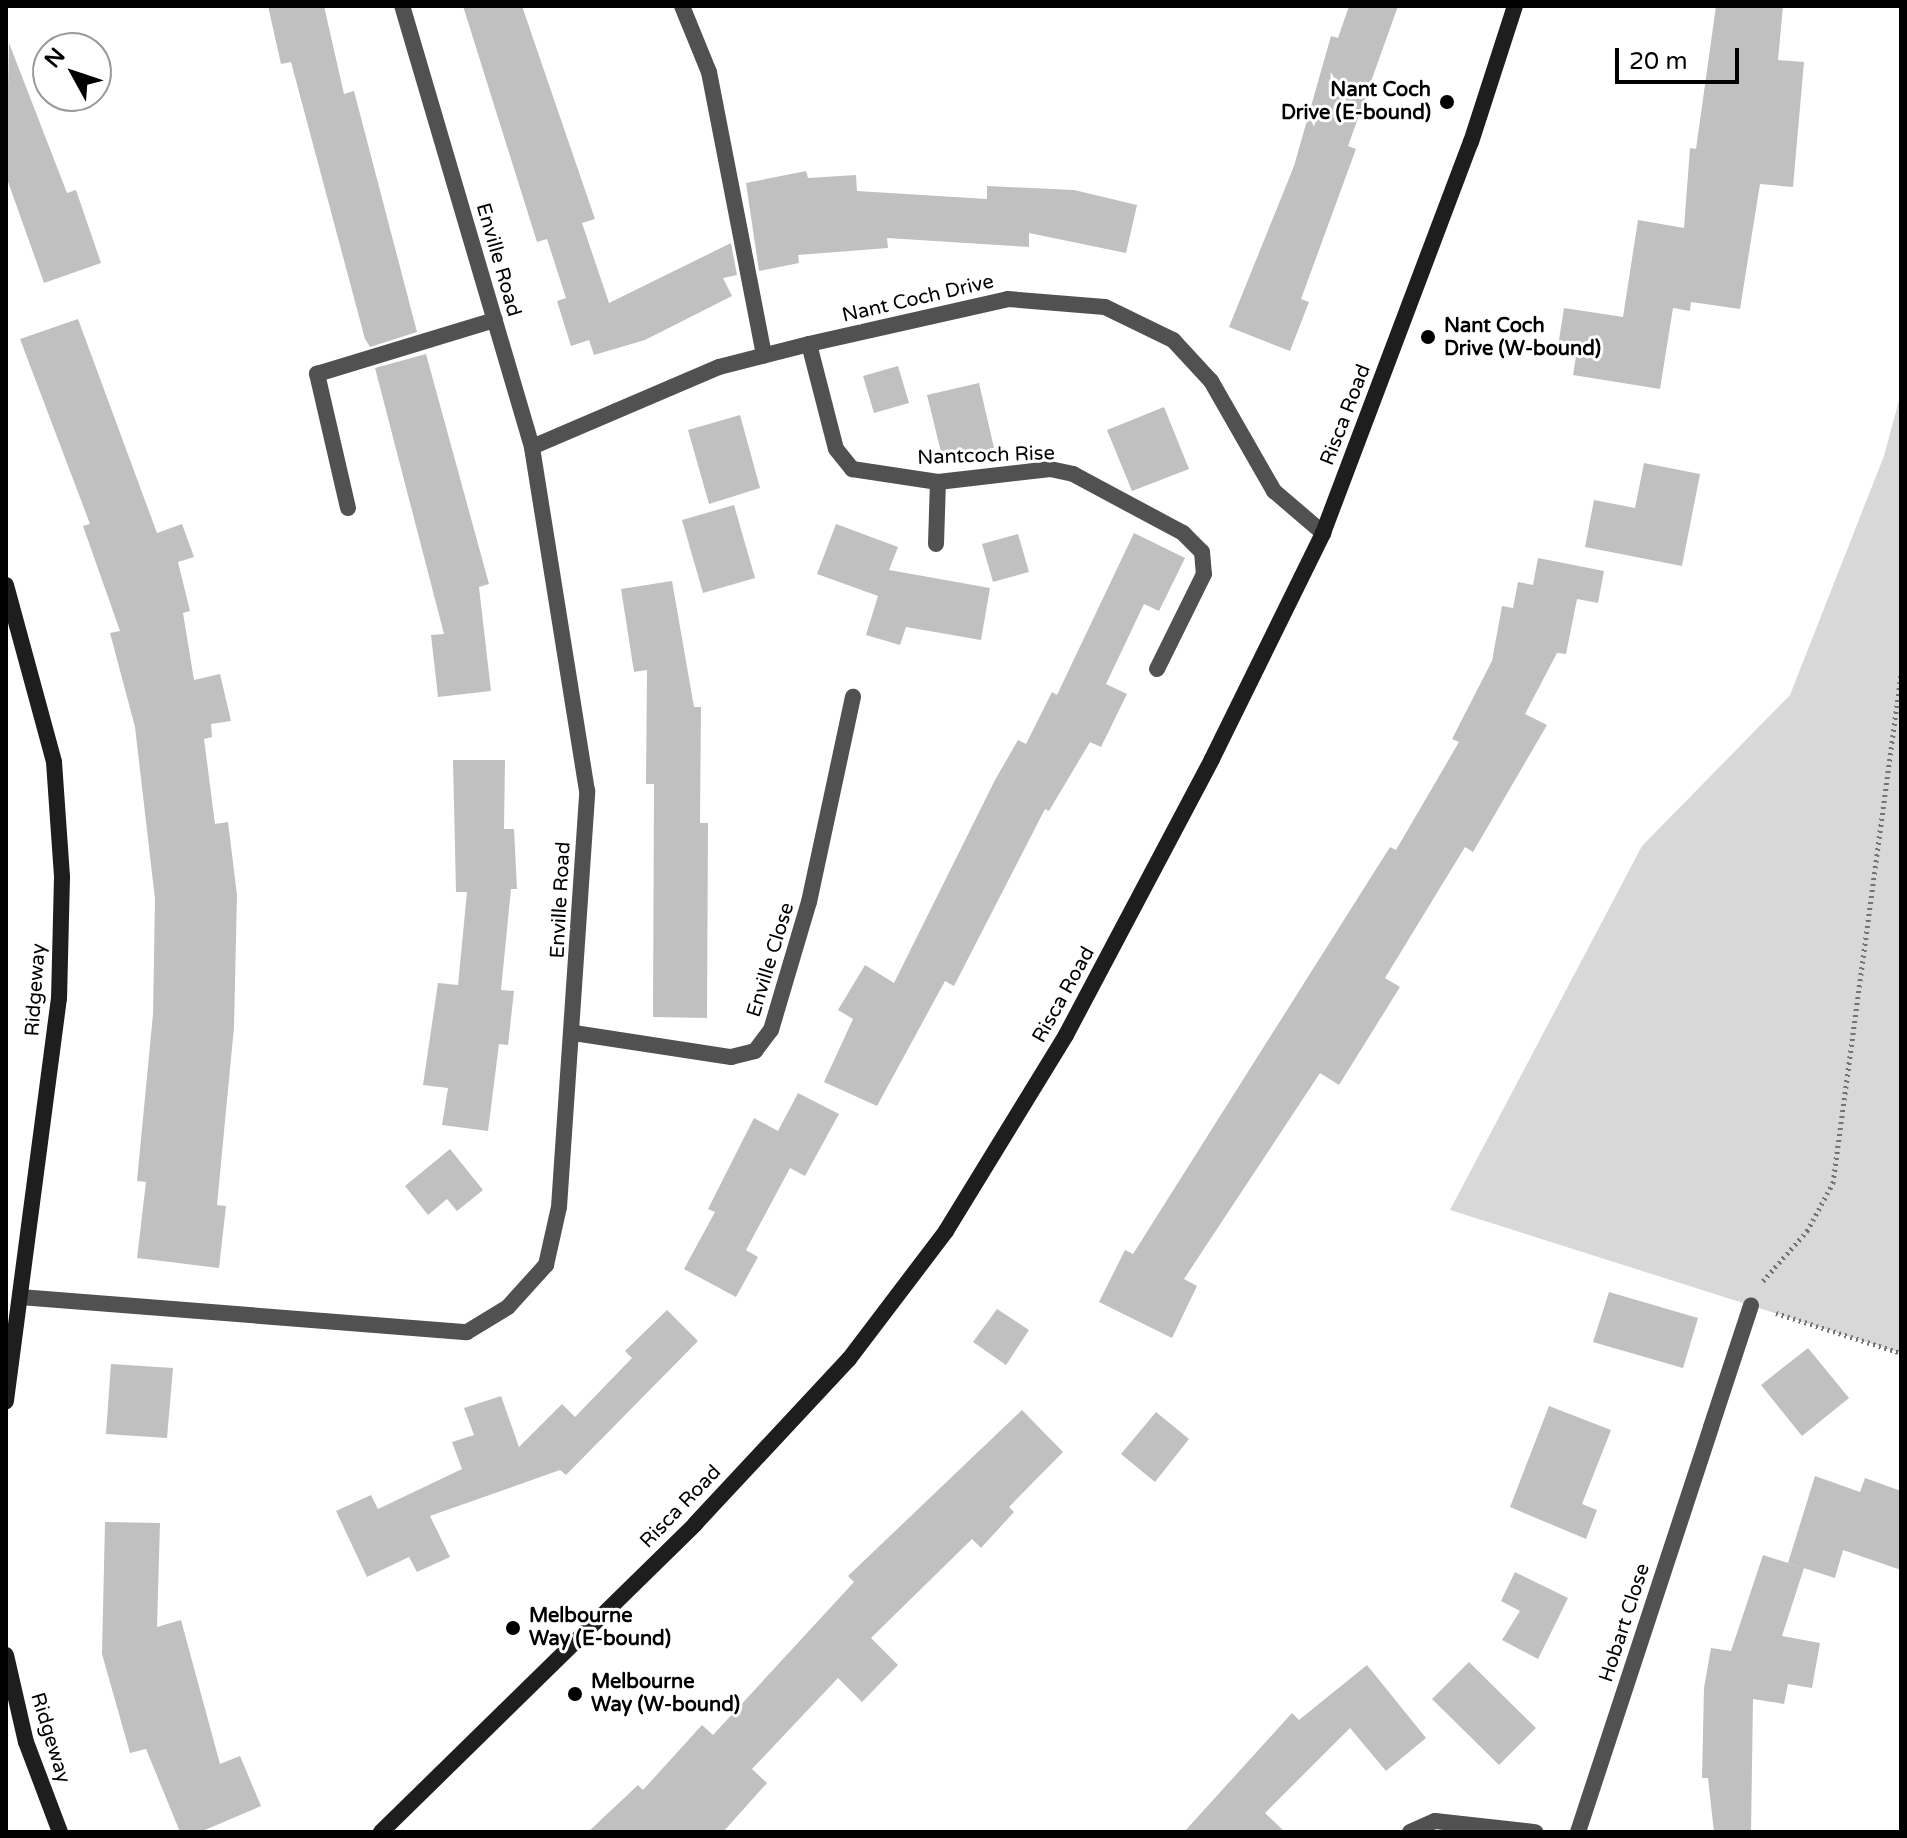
<!DOCTYPE html>
<html>
<head>
<meta charset="utf-8">
<style>
	body { margin:0 }
	#map { position:relative; width:1907px; height:1838px; overflow:hidden; background:#fff; font-family:"Varela Round",sans-serif }
	div>[style] { position:absolute }
	[style*='--x'] { left:calc(var(--x)*1px); top:calc(var(--y)*1px); width:calc(var(--w)*1px); rotate:calc(var(--a)*1deg) }
	.green>* { inset:0; background:#d8d8d8 }
	.building>* { inset:0; background:#c0c0c0 }
	.path>* { height:5px; margin-top:-2.5px; transform-origin:0; background:repeating-linear-gradient(90deg,#737373 0 2px,transparent 0 6px) }
	.lane>* { height:16px; margin:-8px; padding:0 8px; transform-origin:8px; border-radius:8px; background:#515151 }
	.street>* { height:16px; margin:-8px; padding:0 8px; transform-origin:8px; border-radius:8px; background:#515151 }
	.secondary>* { height:16px; margin:-8px; padding:0 8px; transform-origin:8px; border-radius:8px; background:#1e1e1e }
	.dots>* { width:22px; height:22px; translate:-50% -50%; box-sizing:border-box; border:4px solid #fff; border-radius:50% }
	span { translate:-50% -50%; white-space:nowrap; text-align:center; line-height:1.15; -webkit-text-stroke:6px #fff; paint-order:stroke }
	.poi-label { font-size:20px; color:#000; font-weight:700 }
	.right { translate:-100% -50%; text-align:right }
	.left { translate:0 -50%; text-align:left }
	.street-label { font-size:20px; color:#000 }
	.frame { position:absolute; inset:0; border:8px solid #000; pointer-events:none }
	.north { position:absolute; left:32px; top:32px; width:80px; height:80px; box-sizing:border-box; background:#fff; border:2px solid #999; border-radius:50%; rotate:310deg; font-size:22px; font-weight:700; line-height:32px; text-align:center; color:#000 }
	.north::after { content:''; display:block; margin:auto; width:28px; height:36px; background:#000; clip-path:polygon(50% 0,100% 100%,50% 72%,0 100%) }
	.scale { position:absolute; left:1615px; top:48px; width:124px; height:36px; box-sizing:border-box; border:4px solid #000; border-top:0; padding-left:10px; font-size:24px; line-height:28px; white-space:nowrap; color:#000; -webkit-text-stroke:6px #fff; paint-order:stroke }
</style>
</head>
<body>
<div id="map">
	<div class="green">
		<div style="clip-path:polygon(1901px 393px,1901px 1353px,1450px 1210px,1642px 846px,1790px 695px,1884px 456px)"></div>
	</div>
	<div class="building">
		<div style="clip-path:polygon(268px 6px,324px 6px,344px 94px,354px 91px,417px 332px,370px 347px,365px 339px,291px 62px,281px 64px)"></div>
		<div style="clip-path:polygon(463px 6px,522px 6px,595px 219px,582px 223px,609px 303px,731px 243px,737px 275px,723px 278px,732px 296px,645px 340px,594px 355px,589px 340px,571px 346px,557px 301px,566px 298px,547px 239px,537px 242px)"></div>
		<div style="clip-path:polygon(1349px 6px,1398px 6px,1348px 146px,1356px 149px,1301px 299px,1309px 302px,1290px 351px,1229px 327px,1294px 166px,1331px 36px,1338px 38px)"></div>
		<div style="clip-path:polygon(1716px 6px,1783px 6px,1778px 60px,1804px 62px,1793px 187px,1760px 184px,1740px 309px,1691px 302px,1690px 311px,1673px 308px,1660px 389px,1573px 375px,1578px 344px,1559px 340px,1564px 308px,1623px 317px,1638px 220px,1684px 228px,1690px 148px,1696px 149px)"></div>
		<div style="clip-path:polygon(9px 43px,67px 193px,76px 190px,101px 263px,44px 283px,6px 176px)"></div>
		<div style="clip-path:polygon(806px 171px,808px 178px,856px 175px,857px 191px,987px 199px,987px 186px,1074px 190px,1137px 205px,1126px 253px,1029px 233px,1029px 247px,887px 238px,888px 248px,798px 255px,799px 263px,759px 271px,746px 183px)"></div>
		<div style="clip-path:polygon(78px 319px,157px 533px,182px 524px,194px 557px,178px 562px,190px 611px,183px 613px,194px 680px,220px 674px,231px 721px,211px 724px,212px 737px,204px 739px,215px 824px,228px 822px,237px 895px,234px 1027px,217px 1205px,226px 1206px,219px 1268px,137px 1258px,146px 1182px,137px 1181px,153px 1014px,155px 899px,135px 727px,110px 633px,120px 631px,83px 526px,90px 524px,20px 339px)"></div>
		<div style="clip-path:polygon(426px 354px,489px 584px,479px 587px,491px 691px,438px 697px,431px 635px,444px 634px,375px 368px)"></div>
		<div style="clip-path:polygon(898px 366px,909px 403px,874px 413px,863px 376px)"></div>
		<div style="clip-path:polygon(979px 383px,994px 448px,943px 460px,927px 395px)"></div>
		<div style="clip-path:polygon(1164px 407px,1189px 469px,1132px 491px,1107px 430px)"></div>
		<div style="clip-path:polygon(740px 415px,760px 488px,709px 504px,688px 430px)"></div>
		<div style="clip-path:polygon(1644px 463px,1700px 474px,1682px 566px,1585px 547px,1594px 500px,1635px 508px)"></div>
		<div style="clip-path:polygon(734px 505px,755px 578px,703px 593px,682px 520px)"></div>
		<div style="clip-path:polygon(836px 524px,898px 547px,889px 570px,990px 588px,981px 640px,906px 627px,900px 645px,866px 635px,878px 596px,817px 574px)"></div>
		<div style="clip-path:polygon(1134px 533px,1185px 558px,1159px 611px,1144px 604px,1106px 684px,1127px 694px,1101px 747px,1090px 742px,1049px 811px,1045px 809px,954px 986px,945px 981px,877px 1106px,824px 1082px,853px 1019px,838px 1010px,865px 965px,894px 983px,995px 780px,1018px 740px,1026px 744px,1052px 692px,1057px 695px)"></div>
		<div style="clip-path:polygon(1018px 534px,1029px 572px,993px 582px,982px 544px)"></div>
		<div style="clip-path:polygon(1538px 558px,1604px 571px,1598px 603px,1577px 599px,1566px 654px,1557px 653px,1525px 714px,1547px 725px,1473px 852px,1465px 847px,1385px 978px,1400px 987px,1339px 1085px,1320px 1073px,1184px 1279px,1197px 1286px,1172px 1338px,1099px 1302px,1125px 1250px,1133px 1254px,1390px 847px,1396px 850px,1459px 742px,1452px 739px,1492px 661px,1502px 606px,1513px 608px,1518px 582px,1533px 585px)"></div>
		<div style="clip-path:polygon(672px 581px,694px 707px,701px 707px,700px 823px,708px 823px,707px 1018px,653px 1017px,654px 784px,646px 784px,647px 670px,634px 672px,621px 589px)"></div>
		<div style="clip-path:polygon(453px 760px,505px 760px,504px 829px,514px 829px,517px 889px,511px 889px,501px 990px,514px 991px,508px 1045px,499px 1044px,488px 1131px,442px 1125px,448px 1088px,423px 1085px,438px 983px,458px 985px,467px 892px,456px 892px)"></div>
		<div style="clip-path:polygon(798px 1093px,839px 1114px,805px 1176px,790px 1168px,746px 1250px,758px 1257px,736px 1297px,684px 1269px,715px 1212px,708px 1209px,754px 1118px,778px 1131px)"></div>
		<div style="clip-path:polygon(450px 1149px,483px 1190px,457px 1211px,447px 1199px,428px 1215px,405px 1186px)"></div>
		<div style="clip-path:polygon(1609px 1292px,1698px 1318px,1683px 1368px,1593px 1342px)"></div>
		<div style="clip-path:polygon(997px 1309px,1029px 1330px,1006px 1365px,973px 1342px)"></div>
		<div style="clip-path:polygon(667px 1310px,698px 1341px,566px 1475px,560px 1470px,430px 1516px,450px 1557px,417px 1572px,409px 1557px,367px 1577px,336px 1511px,371px 1495px,378px 1509px,462px 1469px,452px 1442px,474px 1435px,464px 1408px,501px 1396px,519px 1447px,562px 1404px,575px 1417px,632px 1358px,625px 1351px)"></div>
		<div style="clip-path:polygon(1808px 1348px,1849px 1398px,1802px 1436px,1761px 1385px)"></div>
		<div style="clip-path:polygon(111px 1364px,173px 1368px,167px 1438px,106px 1434px)"></div>
		<div style="clip-path:polygon(1549px 1406px,1611px 1430px,1582px 1504px,1597px 1510px,1586px 1539px,1510px 1507px)"></div>
		<div style="clip-path:polygon(1022px 1410px,1063px 1452px,1009px 1507px,1014px 1512px,981px 1548px,972px 1539px,871px 1638px,898px 1665px,862px 1702px,838px 1678px,752px 1769px,767px 1783px,723px 1832px,588px 1832px,638px 1785px,643px 1790px,702px 1725px,713px 1735px,854px 1582px,848px 1576px)"></div>
		<div style="clip-path:polygon(1156px 1412px,1189px 1439px,1155px 1482px,1121px 1454px)"></div>
		<div style="clip-path:polygon(1815px 1476px,1860px 1492px,1865px 1478px,1901px 1491px,1901px 1570px,1843px 1550px,1835px 1578px,1788px 1563px)"></div>
		<div style="clip-path:polygon(105px 1522px,160px 1523px,157px 1627px,181px 1620px,220px 1764px,240px 1756px,261px 1806px,200px 1832px,180px 1832px,146px 1749px,130px 1753px,102px 1654px)"></div>
		<div style="clip-path:polygon(1763px 1555px,1804px 1568px,1782px 1636px,1820px 1643px,1812px 1688px,1788px 1684px,1784px 1704px,1753px 1699px,1751px 1832px,1714px 1832px,1708px 1778px,1702px 1778px,1704px 1688px,1711px 1648px,1731px 1651px)"></div>
		<div style="clip-path:polygon(1515px 1572px,1568px 1598px,1538px 1659px,1502px 1640px,1520px 1611px,1501px 1601px)"></div>
		<div style="clip-path:polygon(1469px 1662px,1536px 1728px,1499px 1765px,1432px 1699px)"></div>
		<div style="clip-path:polygon(1367px 1665px,1426px 1738px,1386px 1771px,1350px 1728px,1265px 1813px,1285px 1832px,1184px 1832px,1292px 1713px,1299px 1720px)"></div>
	</div>
	<div class="path">
		<div style="--x:1763;--y:1281;--w:67;--a:-48.7"></div>
		<div style="--x:1807;--y:1231;--w:55;--a:-61.6"></div>
		<div style="--x:1833;--y:1183;--w:513;--a:-82.38"></div>
		<div style="--x:1776;--y:1313;--w:131;--a:17.7"></div>
	</div>
	<div class="lane">
		<div style="--x:682;--y:6;--w:71;--a:67.8"></div>
		<div style="--x:709;--y:72;--w:289;--a:79"></div>
		<div style="--x:348;--y:508;--w:138;--a:-103"></div>
		<div style="--x:317;--y:374;--w:186;--a:-16.9"></div>
		<div style="--x:1711;--y:1427;--w:128;--a:-71.8"></div>
	</div>
	<div class="street">
		<div style="--x:809;--y:344;--w:108;--a:75.6"></div>
		<div style="--x:836;--y:449;--w:26;--a:51"></div>
		<div style="--x:852;--y:469;--w:87;--a:8.6"></div>
		<div style="--x:938;--y:482;--w:113;--a:-6.6"></div>
		<div style="--x:1050;--y:469;--w:24;--a:12"></div>
		<div style="--x:1073;--y:474;--w:125;--a:28.2"></div>
		<div style="--x:1183;--y:533;--w:27;--a:45"></div>
		<div style="--x:1202;--y:552;--w:22;--a:85"></div>
		<div style="--x:1204;--y:574;--w:106;--a:116.3"></div>
		<div style="--x:532;--y:447;--w:203;--a:-23.2"></div>
		<div style="--x:719;--y:367;--w:93;--a:-14.3"></div>
		<div style="--x:809;--y:344;--w:204;--a:-12.7"></div>
		<div style="--x:1008;--y:299;--w:97;--a:4.7"></div>
		<div style="--x:1105;--y:307;--w:76;--a:25.9"></div>
		<div style="--x:1173;--y:340;--w:56;--a:47.2"></div>
		<div style="--x:1211;--y:381;--w:127;--a:60.2"></div>
		<div style="--x:1274;--y:491;--w:65;--a:40.6"></div>
		<div style="--x:936;--y:544;--w:62;--a:-88.2"></div>
		<div style="--x:574;--y:1033;--w:159;--a:8.7"></div>
		<div style="--x:731;--y:1057;--w:25;--a:-14"></div>
		<div style="--x:755;--y:1051;--w:26;--a:-53"></div>
		<div style="--x:771;--y:1030;--w:134;--a:-73.5"></div>
		<div style="--x:809;--y:902;--w:210;--a:-77.9"></div>
		<div style="--x:20;--y:1297;--w:448;--a:4.5"></div>
		<div style="--x:467;--y:1332;--w:48;--a:-31.4"></div>
		<div style="--x:508;--y:1307;--w:57;--a:-47.9"></div>
		<div style="--x:546;--y:1265;--w:59;--a:-77.4"></div>
		<div style="--x:559;--y:1207;--w:417;--a:-86.1"></div>
		<div style="--x:587;--y:791;--w:348;--a:-99.1"></div>
		<div style="--x:532;--y:447;--w:460;--a:-106.4"></div>
		<div style="--x:1410;--y:1832;--w:27;--a:-24"></div>
		<div style="--x:1435;--y:1821;--w:101;--a:6.3"></div>
		<div style="--x:1578;--y:1832;--w:426;--a:-71.8"></div>
	</div>
	<div class="secondary">
		<div style="--x:6;--y:585;--w:183;--a:74.8"></div>
		<div style="--x:54;--y:762;--w:115;--a:86"></div>
		<div style="--x:62;--y:877;--w:121;--a:91.4"></div>
		<div style="--x:59;--y:998;--w:407;--a:97.5"></div>
		<div style="--x:6;--y:1655;--w:89;--a:77.1"></div>
		<div style="--x:26;--y:1742;--w:96;--a:69.3"></div>
		<div style="--x:381;--y:1832;--w:440;--a:-44.4"></div>
		<div style="--x:695;--y:1524;--w:226;--a:-47"></div>
		<div style="--x:849;--y:1359;--w:161;--a:-52.8"></div>
		<div style="--x:946;--y:1231;--w:230;--a:-58.5"></div>
		<div style="--x:1066;--y:1035;--w:312;--a:-62.1"></div>
		<div style="--x:1212;--y:759;--w:252;--a:-63.8"></div>
		<div style="--x:1323;--y:533;--w:418;--a:-69.3"></div>
		<div style="--x:1471;--y:142;--w:143;--a:-72.1"></div>
	</div>
	<div class="dots">
		<div style="left:1447px;top:102px;background:#000"></div>
		<div style="left:1428px;top:337px;background:#000"></div>
		<div style="left:513px;top:1628px;background:#000"></div>
		<div style="left:575px;top:1694px;background:#000"></div>
	</div>
	<div class="poi-label">
		<span class="right" style="left:1431px;top:102px">Nant Coch<br>Drive (E-bound)</span>
		<span class="left" style="left:1444px;top:338px">Nant Coch<br>Drive (W-bound)</span>
		<span class="left" style="left:529px;top:1628px">Melbourne<br>Way (E-bound)</span>
		<span class="left" style="left:591px;top:1694px">Melbourne<br>Way (W-bound)</span>
	</div>
	<div class="street-label">
		<span style="left:498px;top:260px;rotate:74deg">Enville Road</span>
		<span style="left:918px;top:299px;rotate:-13deg">Nant Coch Drive</span>
		<span style="left:1346px;top:415px;rotate:-69deg">Risca Road</span>
		<span style="left:986px;top:456px;rotate:-2deg">Nantcoch Rise</span>
		<span style="left:561px;top:900px;rotate:-87deg">Enville Road</span>
		<span style="left:771px;top:960px;rotate:-73deg">Enville Close</span>
		<span style="left:36px;top:990px;rotate:-86deg">Ridgeway</span>
		<span style="left:1064px;top:995px;rotate:-61deg">Risca Road</span>
		<span style="left:681px;top:1507px;rotate:-46deg">Risca Road</span>
		<span style="left:1625px;top:1623px;rotate:-72deg">Hobart Close</span>
		<span style="left:50px;top:1738px;rotate:73deg">Ridgeway</span>
	</div>
	<div class="frame"></div>
	<div class="north">N</div>
	<div class="scale">20 m</div>
</div>
</body>
</html>
